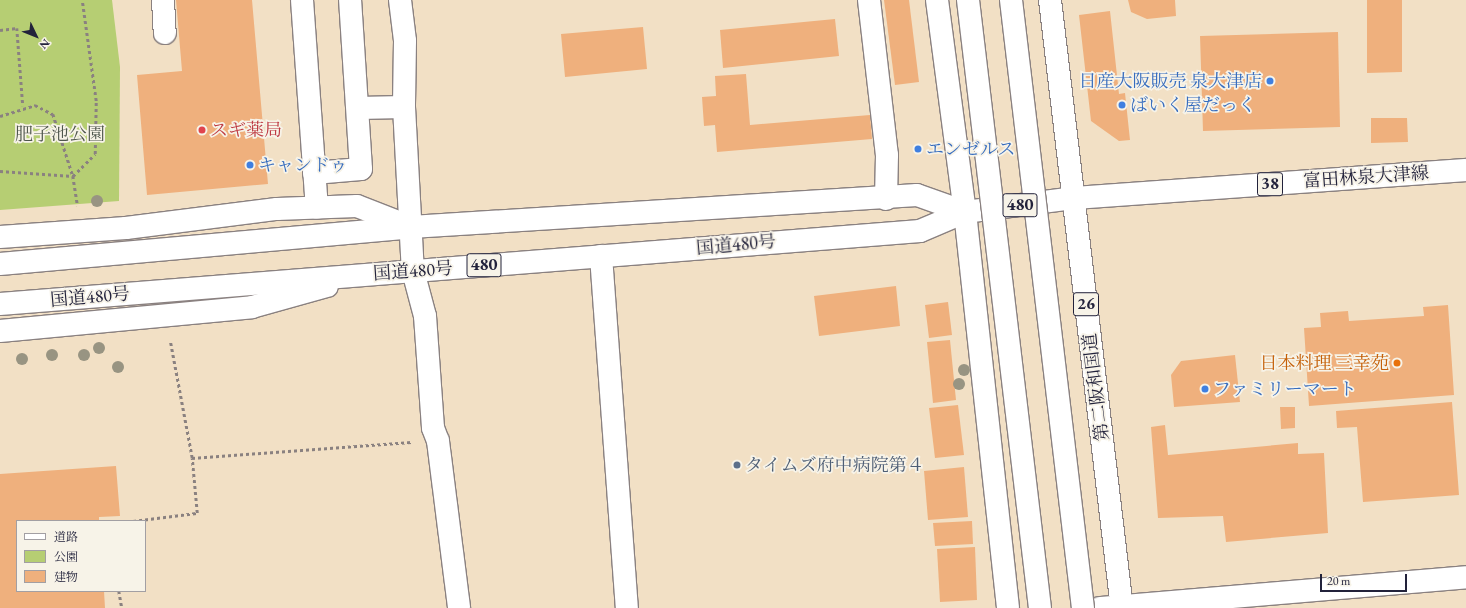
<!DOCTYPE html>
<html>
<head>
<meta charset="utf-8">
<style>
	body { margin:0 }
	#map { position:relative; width:1466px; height:608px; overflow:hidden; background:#f2e0c5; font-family:"EB Garamond","Noto Serif JP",serif }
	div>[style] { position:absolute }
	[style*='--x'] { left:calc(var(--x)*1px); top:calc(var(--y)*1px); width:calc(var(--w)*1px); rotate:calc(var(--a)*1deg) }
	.green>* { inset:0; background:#b6ce73 }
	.building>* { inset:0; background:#efb07d }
	.path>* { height:2.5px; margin-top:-1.25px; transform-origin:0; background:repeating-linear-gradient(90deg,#8a8180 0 3px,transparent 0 6px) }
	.roads { filter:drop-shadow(1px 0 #8a8180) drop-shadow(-1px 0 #8a8180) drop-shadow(0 1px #8a8180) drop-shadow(0 -1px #8a8180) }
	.minor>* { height:22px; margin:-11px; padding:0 11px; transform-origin:11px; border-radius:11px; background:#fff }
	.major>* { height:22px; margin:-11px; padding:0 11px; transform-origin:11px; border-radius:11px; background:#fff }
	.highway>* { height:22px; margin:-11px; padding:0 11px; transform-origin:11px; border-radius:11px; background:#fff }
	.bridges { filter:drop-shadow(1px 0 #8a8180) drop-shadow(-1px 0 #8a8180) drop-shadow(0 1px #8a8180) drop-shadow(0 -1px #8a8180) }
	.highway-bridge>* { height:22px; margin:-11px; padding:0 11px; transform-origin:11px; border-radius:11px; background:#fff }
	.trees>* { width:12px; height:12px; margin:-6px; border-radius:50%; background:#989482 }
	.dots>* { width:11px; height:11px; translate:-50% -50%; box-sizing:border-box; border:2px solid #f7f3e8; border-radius:50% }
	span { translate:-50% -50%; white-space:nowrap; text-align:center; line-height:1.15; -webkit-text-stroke:3.5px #f7f3e8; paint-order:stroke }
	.shield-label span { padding:1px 3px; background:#f7f3e8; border:1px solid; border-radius:3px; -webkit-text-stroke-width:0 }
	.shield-label { font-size:17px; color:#22223b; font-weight:700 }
	.shop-label { font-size:18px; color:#366cbe }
	.right { translate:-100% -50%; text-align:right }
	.left { translate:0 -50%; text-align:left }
	.health-label { font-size:18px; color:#be3a42 }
	.park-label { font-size:18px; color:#4e564c }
	.street-label { font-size:18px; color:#22223b }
	.food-label { font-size:18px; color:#c56008 }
	.service-label { font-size:18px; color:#4e5e75 }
	.legend { position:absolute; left:16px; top:520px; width:130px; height:72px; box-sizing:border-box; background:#f7f3e8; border:1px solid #a29fa3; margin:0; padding:5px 7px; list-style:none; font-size:12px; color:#22223b }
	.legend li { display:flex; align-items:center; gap:8px; height:20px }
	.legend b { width:20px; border:1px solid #a29fa3 }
	.north { position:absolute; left:16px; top:16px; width:40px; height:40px; -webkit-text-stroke:3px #f7f3e8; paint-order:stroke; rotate:133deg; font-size:11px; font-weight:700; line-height:16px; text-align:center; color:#22223b }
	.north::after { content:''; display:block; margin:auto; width:14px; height:18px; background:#22223b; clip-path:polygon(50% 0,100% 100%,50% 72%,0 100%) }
	.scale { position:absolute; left:1320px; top:574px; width:87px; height:18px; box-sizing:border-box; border:2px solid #22223b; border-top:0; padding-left:5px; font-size:12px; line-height:14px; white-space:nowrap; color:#22223b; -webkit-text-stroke:3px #f7f3e8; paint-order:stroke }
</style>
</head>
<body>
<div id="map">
	<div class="green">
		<div style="clip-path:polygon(0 0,112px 0,120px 67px,119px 201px,0 210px)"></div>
	</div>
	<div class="building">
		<div style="clip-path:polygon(176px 0,252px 0,268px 184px,147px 195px,137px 75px,182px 71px)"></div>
		<div style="clip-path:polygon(884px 0,909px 0,919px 82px,895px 85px)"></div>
		<div style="clip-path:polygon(1128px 0,1175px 0,1176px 16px,1147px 19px,1131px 12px)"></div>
		<div style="clip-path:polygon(1367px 0,1402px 0,1402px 72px,1367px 73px)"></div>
		<div style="clip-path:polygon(1110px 11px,1119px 94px,1125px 93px,1130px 140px,1119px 141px,1091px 121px,1079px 15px)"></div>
		<div style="clip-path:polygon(835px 19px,839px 56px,723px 68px,720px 30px)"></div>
		<div style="clip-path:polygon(643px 27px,647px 69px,565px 77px,561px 34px)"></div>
		<div style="clip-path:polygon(1338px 32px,1340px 127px,1203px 131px,1200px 36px)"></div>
		<div style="clip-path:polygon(746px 74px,750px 125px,870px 115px,872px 139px,717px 152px,715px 125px,704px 126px,702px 97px,716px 96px,715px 76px)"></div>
		<div style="clip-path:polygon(1371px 118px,1407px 118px,1408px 142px,1371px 143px)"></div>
		<div style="clip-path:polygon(896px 286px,900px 326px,819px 336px,814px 296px)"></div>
		<div style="clip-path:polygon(948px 302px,952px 335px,929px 338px,925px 305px)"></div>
		<div style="clip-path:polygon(1448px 305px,1454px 395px,1309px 406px,1304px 328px,1321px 327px,1320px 313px,1348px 311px,1349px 321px,1424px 316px,1423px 307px)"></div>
		<div style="clip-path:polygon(950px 340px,956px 400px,933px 403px,927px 342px)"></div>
		<div style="clip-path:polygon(1235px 355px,1240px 402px,1174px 407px,1171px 375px,1181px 361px)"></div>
		<div style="clip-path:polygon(1452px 402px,1459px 495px,1363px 502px,1357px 427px,1337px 428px,1336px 411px)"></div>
		<div style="clip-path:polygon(958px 405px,964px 455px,935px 458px,929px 408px)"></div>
		<div style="clip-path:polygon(1280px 407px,1295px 407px,1295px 428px,1281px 429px)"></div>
		<div style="clip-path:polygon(1165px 425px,1168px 455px,1298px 443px,1298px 454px,1324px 453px,1328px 533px,1226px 542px,1223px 516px,1158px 518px,1151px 427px)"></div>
		<div style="clip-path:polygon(116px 466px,120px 516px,99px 517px,99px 521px,17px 521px,17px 591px,104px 591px,105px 608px,0 608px,0 474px)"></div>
		<div style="clip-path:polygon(964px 467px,968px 517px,928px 520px,924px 471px)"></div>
		<div style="clip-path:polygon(972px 521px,973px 544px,935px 546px,933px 523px)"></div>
		<div style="clip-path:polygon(975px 547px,977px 600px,940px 602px,937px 549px)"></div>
	</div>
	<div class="path">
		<div style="--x:0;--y:30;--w:17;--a:-7"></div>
		<div style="--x:17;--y:28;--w:78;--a:85.6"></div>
		<div style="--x:0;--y:116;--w:37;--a:-17"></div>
		<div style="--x:35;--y:105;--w:20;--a:27"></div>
		<div style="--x:53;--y:114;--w:65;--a:72.1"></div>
		<div style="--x:73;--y:176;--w:31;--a:-45"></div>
		<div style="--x:95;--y:154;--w:53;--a:-88.9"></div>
		<div style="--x:96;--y:101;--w:102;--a:-97.9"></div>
		<div style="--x:0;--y:171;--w:73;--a:3.9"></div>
		<div style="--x:73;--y:176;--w:30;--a:81"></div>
		<div style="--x:192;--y:458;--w:220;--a:-4.2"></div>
		<div style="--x:133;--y:521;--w:64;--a:-7.1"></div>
		<div style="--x:197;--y:513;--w:55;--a:-95.2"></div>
		<div style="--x:192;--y:458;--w:119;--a:-100.6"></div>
		<div style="--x:119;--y:591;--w:17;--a:80"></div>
	</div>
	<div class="roads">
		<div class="minor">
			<div style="--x:163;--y:0;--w:33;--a:87"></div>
			<div style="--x:302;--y:0;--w:208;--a:85.9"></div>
			<div style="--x:400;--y:0;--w:41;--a:83"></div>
			<div style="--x:405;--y:41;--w:66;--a:90.9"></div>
			<div style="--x:404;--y:107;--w:164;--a:86.9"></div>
			<div style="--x:413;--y:271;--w:47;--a:75.1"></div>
			<div style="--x:425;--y:316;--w:112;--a:85.9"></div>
			<div style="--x:433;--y:428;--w:14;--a:69"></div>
			<div style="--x:438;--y:441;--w:168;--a:82.8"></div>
			<div style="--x:869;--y:0;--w:156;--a:83.4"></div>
			<div style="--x:887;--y:155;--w:44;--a:91.3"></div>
			<div style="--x:358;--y:108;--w:46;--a:-1.2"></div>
			<div style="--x:314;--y:173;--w:47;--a:-4.9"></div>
			<div style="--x:361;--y:169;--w:169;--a:-93.7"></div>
			<div style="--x:601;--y:256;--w:353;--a:85.8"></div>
			<div style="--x:1100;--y:608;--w:367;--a:-4.8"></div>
		</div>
		<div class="major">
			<div style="--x:1075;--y:198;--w:392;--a:-4.1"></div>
		</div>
		<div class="highway">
			<div style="--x:937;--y:0;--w:214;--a:82.5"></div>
			<div style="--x:965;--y:212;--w:398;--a:83.8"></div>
			<div style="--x:1050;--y:0;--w:612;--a:83.25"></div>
			<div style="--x:0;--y:237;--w:126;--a:-4.1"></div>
			<div style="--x:126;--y:228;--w:152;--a:-7.2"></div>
			<div style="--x:277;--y:209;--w:80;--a:-2.1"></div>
			<div style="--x:357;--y:206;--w:55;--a:21.4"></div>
			<div style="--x:0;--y:264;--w:413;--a:-5.1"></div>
			<div style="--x:411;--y:227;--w:507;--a:-3.62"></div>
			<div style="--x:917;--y:195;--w:51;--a:19.5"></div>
			<div style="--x:0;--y:304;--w:923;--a:-4.54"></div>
			<div style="--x:920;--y:231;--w:49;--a:-22.9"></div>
			<div style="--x:965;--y:212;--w:111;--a:-7.3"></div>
			<div style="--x:0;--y:331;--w:253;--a:-5.4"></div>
			<div style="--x:252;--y:307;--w:78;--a:-15.6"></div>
		</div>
	</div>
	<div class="bridges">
		<div class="highway-bridge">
			<div style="--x:968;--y:0;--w:612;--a:83.25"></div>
			<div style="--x:1011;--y:0;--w:612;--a:83.25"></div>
		</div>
	</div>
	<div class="trees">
		<div style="left:97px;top:201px"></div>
		<div style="left:99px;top:348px"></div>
		<div style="left:52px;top:355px"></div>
		<div style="left:84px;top:355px"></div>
		<div style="left:22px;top:359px"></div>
		<div style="left:118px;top:367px"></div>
		<div style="left:964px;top:370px"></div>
		<div style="left:959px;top:384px"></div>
	</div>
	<div class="dots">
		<div style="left:1270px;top:81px;background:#3f7fe0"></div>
		<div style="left:1122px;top:105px;background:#3f7fe0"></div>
		<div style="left:202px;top:130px;background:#e0444e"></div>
		<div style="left:918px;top:149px;background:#3f7fe0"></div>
		<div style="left:250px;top:165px;background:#3f7fe0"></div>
		<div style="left:1397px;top:363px;background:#e8710a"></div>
		<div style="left:1205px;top:389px;background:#3f7fe0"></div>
		<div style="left:737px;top:465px;background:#5c6f8a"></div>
	</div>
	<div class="shield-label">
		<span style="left:1270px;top:184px">38</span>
		<span style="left:1020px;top:205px">480</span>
		<span style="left:484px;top:265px">480</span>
		<span style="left:1086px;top:304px">26</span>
	</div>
	<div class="shop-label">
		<span class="right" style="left:1262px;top:81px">日産大阪販売 泉大津店</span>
		<span class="left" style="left:1130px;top:105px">ばいく屋だっく</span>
		<span class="left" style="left:926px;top:149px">エンゼルス</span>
		<span class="left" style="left:258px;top:165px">キャンドゥ</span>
		<span class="left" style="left:1213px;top:389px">ファミリーマート</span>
	</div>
	<div class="health-label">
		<span class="left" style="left:210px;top:130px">スギ薬局</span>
	</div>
	<div class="park-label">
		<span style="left:60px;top:134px">肥子池公園</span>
	</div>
	<div class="street-label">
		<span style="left:1366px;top:177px;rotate:-4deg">富田林泉大津線</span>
		<span style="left:736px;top:245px;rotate:-5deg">国道480号</span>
		<span style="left:413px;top:271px;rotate:-4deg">国道480号</span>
		<span style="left:90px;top:297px;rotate:-5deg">国道480号</span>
		<span style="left:1096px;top:387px;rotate:-97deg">第二阪和国道</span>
	</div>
	<div class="food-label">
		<span class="right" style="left:1389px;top:363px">日本料理 三幸苑</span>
	</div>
	<div class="service-label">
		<span class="left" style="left:745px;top:465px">タイムズ府中病院第４</span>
	</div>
	<ul class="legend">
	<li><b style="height:5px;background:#fff"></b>道路</li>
	<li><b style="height:11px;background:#b6ce73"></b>公園</li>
	<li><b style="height:11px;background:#efb07d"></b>建物</li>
	</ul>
	<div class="north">N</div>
	<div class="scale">20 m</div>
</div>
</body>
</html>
